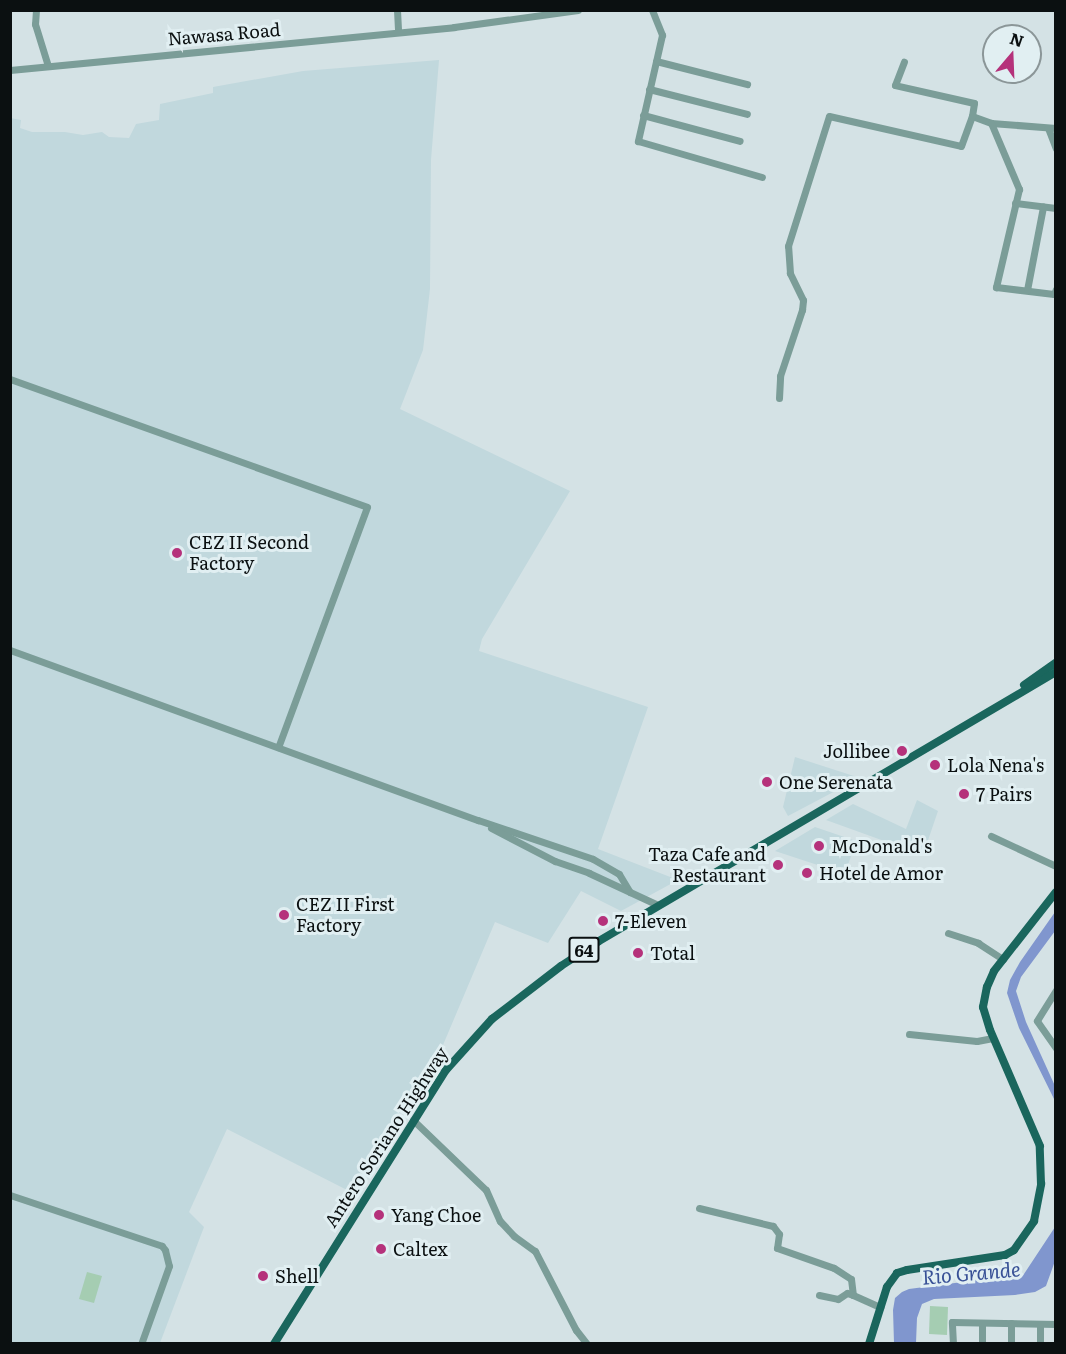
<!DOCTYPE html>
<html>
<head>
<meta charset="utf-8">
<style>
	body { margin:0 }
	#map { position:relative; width:1066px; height:1354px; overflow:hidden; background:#d4e2e5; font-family:Literata,serif }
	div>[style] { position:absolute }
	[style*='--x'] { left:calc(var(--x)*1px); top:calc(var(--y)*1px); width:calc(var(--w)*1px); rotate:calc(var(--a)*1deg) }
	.built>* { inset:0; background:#c1d8dd }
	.green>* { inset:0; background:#a5cdb2 }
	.water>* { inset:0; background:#8096ce }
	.minor>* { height:7px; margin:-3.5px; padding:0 3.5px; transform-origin:3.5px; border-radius:3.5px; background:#7b9d98 }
	.major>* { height:8px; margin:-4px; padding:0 4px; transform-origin:4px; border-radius:4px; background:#1a665d }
	.dots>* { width:16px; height:16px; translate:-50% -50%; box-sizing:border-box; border:3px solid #e1eff2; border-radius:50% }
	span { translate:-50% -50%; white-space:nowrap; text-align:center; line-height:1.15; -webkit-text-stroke:6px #e1eff2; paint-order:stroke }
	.shield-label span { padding:2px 4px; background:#e1eff2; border:2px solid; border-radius:4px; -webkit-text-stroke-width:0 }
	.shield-label { font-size:16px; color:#0b1011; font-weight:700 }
	.street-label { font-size:18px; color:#0b1011 }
	.poi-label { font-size:18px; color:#0b1011 }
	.left { translate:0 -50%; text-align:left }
	.right { translate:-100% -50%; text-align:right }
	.water-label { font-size:20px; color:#385196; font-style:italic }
	.frame { position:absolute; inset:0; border:12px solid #0b1011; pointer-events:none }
	.north { position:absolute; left:982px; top:24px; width:60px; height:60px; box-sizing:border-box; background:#e1eff2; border:2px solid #8b9698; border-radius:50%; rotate:19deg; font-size:16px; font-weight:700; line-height:24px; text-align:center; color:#0b1011 }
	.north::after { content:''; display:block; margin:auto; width:21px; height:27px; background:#b5327b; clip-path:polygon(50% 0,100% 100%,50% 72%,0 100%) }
</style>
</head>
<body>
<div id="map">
	<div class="built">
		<div style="clip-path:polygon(439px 60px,431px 160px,430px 289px,423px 350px,400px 409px,570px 491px,482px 639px,479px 651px,648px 707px,598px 849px,678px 880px,621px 911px,581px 891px,548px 943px,495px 922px,443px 1045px,349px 1191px,227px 1129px,189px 1212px,204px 1227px,160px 1343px,11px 1343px,10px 118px,21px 120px,20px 128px,32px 132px,65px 132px,83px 135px,102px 132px,109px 137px,129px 138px,136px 124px,159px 120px,160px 104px,213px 93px,213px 87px,303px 71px)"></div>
		<div style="clip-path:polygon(795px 757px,860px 778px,788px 816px,783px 807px)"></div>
		<div style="clip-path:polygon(917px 800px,938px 811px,923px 855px,826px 820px,853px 804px,906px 829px)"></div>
		<div style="clip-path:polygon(815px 827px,856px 841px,845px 874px,775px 851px)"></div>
	</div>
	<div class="green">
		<div style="clip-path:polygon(87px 1272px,102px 1276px,94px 1303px,79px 1299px)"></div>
		<div style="clip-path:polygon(930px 1306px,948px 1307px,947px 1335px,929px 1334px)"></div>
	</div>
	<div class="water">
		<div style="clip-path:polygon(1055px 912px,1055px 931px,1021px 977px,1016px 991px,1026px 1022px,1055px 1086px,1055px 1101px,1019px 1028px,1007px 993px,1010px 980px,1020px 962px)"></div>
		<div style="clip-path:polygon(1055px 1227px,1055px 1261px,1046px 1286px,1035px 1292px,1015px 1295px,934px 1299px,922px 1304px,917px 1318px,916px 1343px,894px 1343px,893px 1310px,895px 1298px,902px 1292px,909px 1289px,1024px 1274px)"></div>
	</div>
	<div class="minor">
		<div style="--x:36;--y:10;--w:14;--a:94"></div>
		<div style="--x:35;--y:24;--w:44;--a:72.8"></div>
		<div style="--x:397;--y:10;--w:22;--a:87"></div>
		<div style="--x:652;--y:10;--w:27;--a:68"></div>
		<div style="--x:662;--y:35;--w:109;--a:102.8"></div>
		<div style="--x:638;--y:141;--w:129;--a:16.2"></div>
		<div style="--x:656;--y:61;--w:94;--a:14.2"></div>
		<div style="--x:10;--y:70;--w:446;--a:-5.5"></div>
		<div style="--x:454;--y:27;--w:125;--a:-7.8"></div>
		<div style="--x:649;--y:89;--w:101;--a:14.3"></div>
		<div style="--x:643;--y:115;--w:100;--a:15"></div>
		<div style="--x:972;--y:116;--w:20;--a:20"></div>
		<div style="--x:991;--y:123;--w:65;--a:4.4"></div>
		<div style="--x:991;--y:123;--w:72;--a:67"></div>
		<div style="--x:1019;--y:189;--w:101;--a:103.2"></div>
		<div style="--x:996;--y:287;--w:58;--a:6.9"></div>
		<div style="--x:1054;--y:294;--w:5;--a:-68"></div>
		<div style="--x:1048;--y:128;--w:22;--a:69"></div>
		<div style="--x:1015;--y:203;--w:41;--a:7"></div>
		<div style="--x:1027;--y:290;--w:85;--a:-79.1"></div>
		<div style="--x:10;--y:379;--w:379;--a:19.7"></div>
		<div style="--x:367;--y:507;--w:256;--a:110.3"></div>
		<div style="--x:779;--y:398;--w:22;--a:-87"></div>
		<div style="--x:780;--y:376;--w:70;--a:-71.6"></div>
		<div style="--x:802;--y:310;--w:10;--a:-84"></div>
		<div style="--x:803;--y:300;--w:30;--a:-116"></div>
		<div style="--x:790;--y:273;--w:27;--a:-94"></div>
		<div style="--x:788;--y:246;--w:136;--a:-72.5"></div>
		<div style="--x:829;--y:116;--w:135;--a:12.8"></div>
		<div style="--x:961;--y:146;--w:32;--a:-70"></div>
		<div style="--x:972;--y:116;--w:13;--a:-81"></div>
		<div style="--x:974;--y:103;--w:81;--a:-167.2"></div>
		<div style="--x:895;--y:85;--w:25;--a:-69"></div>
		<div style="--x:10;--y:650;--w:498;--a:20"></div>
		<div style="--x:478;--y:820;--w:121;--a:18.7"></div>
		<div style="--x:593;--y:859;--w:30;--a:30"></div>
		<div style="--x:619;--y:874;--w:21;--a:59"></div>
		<div style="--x:491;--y:828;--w:72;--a:27.3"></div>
		<div style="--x:555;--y:861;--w:36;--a:19"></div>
		<div style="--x:589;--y:873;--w:76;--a:24.9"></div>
		<div style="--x:991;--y:836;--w:72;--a:24.8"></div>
		<div style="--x:948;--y:933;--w:32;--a:18"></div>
		<div style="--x:978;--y:943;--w:30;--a:33"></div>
		<div style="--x:1056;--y:990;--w:36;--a:122"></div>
		<div style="--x:1037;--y:1021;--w:33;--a:55"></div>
		<div style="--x:909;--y:1034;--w:68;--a:5.9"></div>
		<div style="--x:977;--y:1041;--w:16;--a:-11"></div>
		<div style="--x:413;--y:1120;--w:101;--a:43.8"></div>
		<div style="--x:486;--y:1190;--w:34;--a:66"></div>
		<div style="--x:500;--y:1221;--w:21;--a:47"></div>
		<div style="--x:514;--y:1236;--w:26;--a:36"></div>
		<div style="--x:535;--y:1251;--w:89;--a:62.6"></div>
		<div style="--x:576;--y:1330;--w:18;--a:52"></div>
		<div style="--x:10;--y:1195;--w:160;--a:18.5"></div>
		<div style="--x:162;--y:1246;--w:5;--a:53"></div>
		<div style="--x:165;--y:1250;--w:16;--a:76"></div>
		<div style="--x:169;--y:1266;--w:83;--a:109.7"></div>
		<div style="--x:699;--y:1208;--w:76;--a:13.7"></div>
		<div style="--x:773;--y:1226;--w:10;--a:53"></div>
		<div style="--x:779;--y:1234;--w:14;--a:98"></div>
		<div style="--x:777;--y:1248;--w:60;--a:19.3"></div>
		<div style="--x:834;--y:1268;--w:20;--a:33"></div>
		<div style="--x:851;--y:1279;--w:16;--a:83"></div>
		<div style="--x:853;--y:1295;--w:30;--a:24"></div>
		<div style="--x:819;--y:1295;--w:19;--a:12"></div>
		<div style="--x:838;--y:1299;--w:11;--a:-34"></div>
		<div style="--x:847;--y:1293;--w:6;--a:18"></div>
		<div style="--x:982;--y:1323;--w:21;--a:90"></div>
		<div style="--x:1040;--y:1324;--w:20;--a:90"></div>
		<div style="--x:953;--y:1344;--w:22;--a:-93"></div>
		<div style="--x:952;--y:1322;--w:104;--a:1.1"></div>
		<div style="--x:1011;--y:1344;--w:21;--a:-90"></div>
	</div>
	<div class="major">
		<div style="--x:1024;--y:685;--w:39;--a:-35"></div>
		<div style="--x:274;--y:1344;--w:324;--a:-57.9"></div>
		<div style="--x:446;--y:1070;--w:69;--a:-48"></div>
		<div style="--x:492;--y:1019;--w:87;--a:-37.5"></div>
		<div style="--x:561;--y:966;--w:45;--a:-33.3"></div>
		<div style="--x:599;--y:941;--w:530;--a:-30.48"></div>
		<div style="--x:869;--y:1344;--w:60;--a:-72.5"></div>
		<div style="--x:887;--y:1287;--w:17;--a:-54"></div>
		<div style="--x:897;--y:1273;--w:10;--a:-17"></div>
		<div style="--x:907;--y:1270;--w:99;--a:-8.7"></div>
		<div style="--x:1005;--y:1255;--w:10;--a:-29"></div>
		<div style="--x:1014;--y:1250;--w:35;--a:-55"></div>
		<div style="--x:1034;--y:1221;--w:38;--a:-79"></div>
		<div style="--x:1041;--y:1184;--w:38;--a:-92"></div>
		<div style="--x:1040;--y:1146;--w:126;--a:-113.3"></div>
		<div style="--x:990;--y:1030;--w:24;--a:-107"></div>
		<div style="--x:983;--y:1007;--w:20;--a:-79"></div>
		<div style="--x:987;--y:987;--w:17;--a:-66"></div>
		<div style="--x:994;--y:971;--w:100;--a:-51.9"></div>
	</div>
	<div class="dots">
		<div style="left:177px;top:553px;background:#b5327b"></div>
		<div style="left:902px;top:751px;background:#b5327b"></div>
		<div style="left:935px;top:765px;background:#b5327b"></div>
		<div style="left:767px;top:782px;background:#b5327b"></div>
		<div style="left:964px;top:794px;background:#b5327b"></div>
		<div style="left:819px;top:846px;background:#b5327b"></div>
		<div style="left:778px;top:865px;background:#b5327b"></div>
		<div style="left:807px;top:873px;background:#b5327b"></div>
		<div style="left:284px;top:915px;background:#b5327b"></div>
		<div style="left:603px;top:921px;background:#b5327b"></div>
		<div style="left:638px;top:953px;background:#b5327b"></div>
		<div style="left:379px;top:1215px;background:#b5327b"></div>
		<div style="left:381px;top:1249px;background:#b5327b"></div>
		<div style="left:263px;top:1276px;background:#b5327b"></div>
	</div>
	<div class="shield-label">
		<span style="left:584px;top:950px">64</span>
	</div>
	<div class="street-label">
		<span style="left:224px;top:34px;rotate:-5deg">Nawasa Road</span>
		<span style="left:386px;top:1137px;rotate:-57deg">Antero Soriano Highway</span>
	</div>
	<div class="poi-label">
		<span class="left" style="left:189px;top:553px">CEZ II Second<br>Factory</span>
		<span class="right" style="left:890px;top:751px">Jollibee</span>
		<span class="left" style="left:947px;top:765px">Lola Nena's</span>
		<span class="left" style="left:779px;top:782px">One Serenata</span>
		<span class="left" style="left:976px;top:794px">7 Pairs</span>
		<span class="left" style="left:831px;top:846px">McDonald's</span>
		<span class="right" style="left:766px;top:865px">Taza Cafe and<br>Restaurant</span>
		<span class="left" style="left:819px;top:873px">Hotel de Amor</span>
		<span class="left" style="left:296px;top:915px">CEZ II First<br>Factory</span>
		<span class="left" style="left:615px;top:921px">7-Eleven</span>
		<span class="left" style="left:650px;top:953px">Total</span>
		<span class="left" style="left:391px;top:1215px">Yang Choe</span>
		<span class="left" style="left:393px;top:1249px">Caltex</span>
		<span class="left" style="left:275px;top:1276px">Shell</span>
	</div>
	<div class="water-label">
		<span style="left:971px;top:1272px;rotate:-5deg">Rio Grande</span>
	</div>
	<div class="frame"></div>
	<div class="north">N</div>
</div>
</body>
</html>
